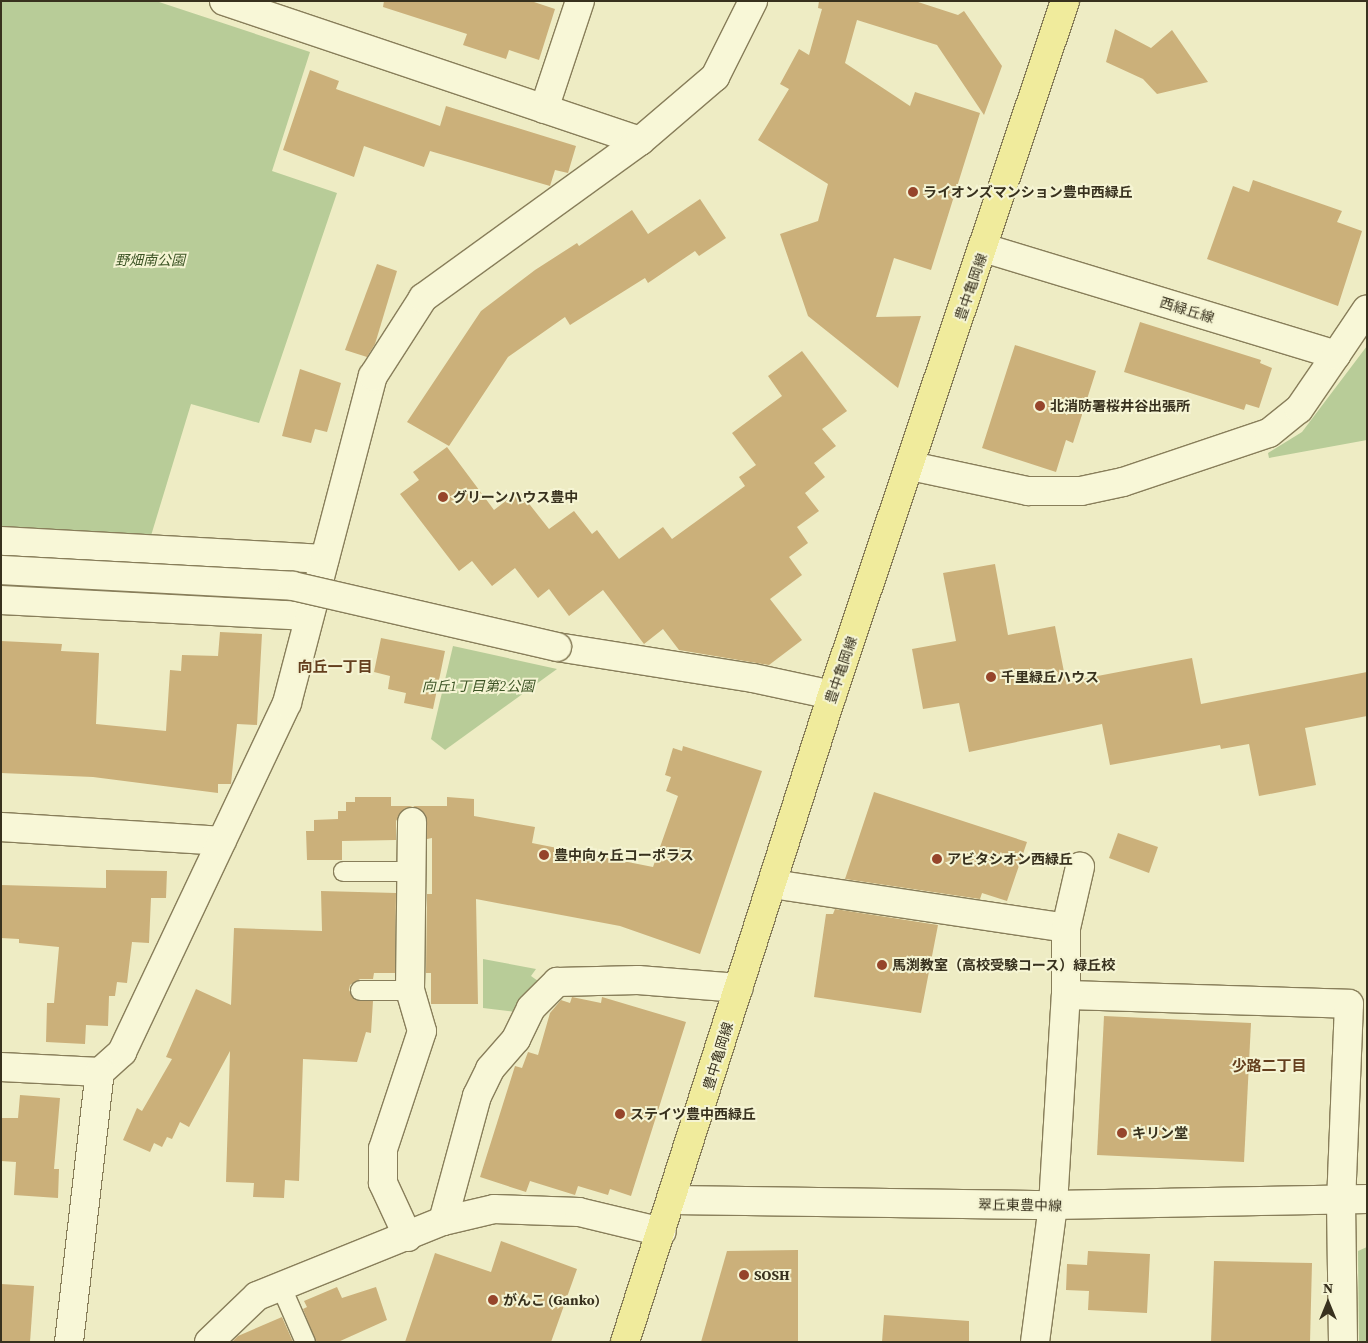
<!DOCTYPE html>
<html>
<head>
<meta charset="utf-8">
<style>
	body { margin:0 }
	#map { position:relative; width:1368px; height:1343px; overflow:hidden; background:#eeecc4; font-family:"Source Serif 4","Noto Sans JP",serif }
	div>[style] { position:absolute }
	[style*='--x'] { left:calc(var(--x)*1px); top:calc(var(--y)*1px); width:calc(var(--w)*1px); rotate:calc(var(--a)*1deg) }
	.green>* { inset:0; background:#b8cc98 }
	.building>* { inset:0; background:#cbb07a }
	.roads { filter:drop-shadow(1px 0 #887e5a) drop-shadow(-1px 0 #887e5a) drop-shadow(0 1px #887e5a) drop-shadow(0 -1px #887e5a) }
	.lane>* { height:19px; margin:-9.5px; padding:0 9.5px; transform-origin:9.5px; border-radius:9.5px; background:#f8f7d7 }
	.street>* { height:28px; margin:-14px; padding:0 14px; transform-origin:14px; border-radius:14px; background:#f8f7d7 }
	.secondary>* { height:28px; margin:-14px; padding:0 14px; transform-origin:14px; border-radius:14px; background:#f8f7d7 }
	.primary>* { height:28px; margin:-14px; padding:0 14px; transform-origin:14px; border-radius:14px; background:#f0eb9c }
	.bridges { filter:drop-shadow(1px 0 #887e5a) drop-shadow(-1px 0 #887e5a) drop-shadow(0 1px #887e5a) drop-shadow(0 -1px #887e5a) }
	.street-bridge>* { height:28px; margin:-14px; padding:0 14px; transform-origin:14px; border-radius:14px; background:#f8f7d7 }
	.dots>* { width:14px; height:14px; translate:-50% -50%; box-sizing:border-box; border:2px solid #f5f4d3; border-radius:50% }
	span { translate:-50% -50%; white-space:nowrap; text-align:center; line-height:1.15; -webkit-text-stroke:4px #f5f4d3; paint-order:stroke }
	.poi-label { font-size:14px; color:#38311e; font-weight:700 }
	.left { translate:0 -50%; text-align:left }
	.park-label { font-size:14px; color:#3c5425; font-style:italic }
	.street-label { font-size:14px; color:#38311e }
	.neighbourhood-label { font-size:15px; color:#643f1e; font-weight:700 }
	.frame { position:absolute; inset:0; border:2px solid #38311e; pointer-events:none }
	.north { position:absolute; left:1303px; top:1278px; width:50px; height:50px; -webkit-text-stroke:4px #f5f4d3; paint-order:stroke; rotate:0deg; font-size:14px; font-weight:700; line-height:20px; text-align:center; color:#38311e }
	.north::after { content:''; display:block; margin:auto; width:18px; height:22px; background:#38311e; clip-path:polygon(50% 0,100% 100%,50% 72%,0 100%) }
</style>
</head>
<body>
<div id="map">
	<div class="green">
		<div style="clip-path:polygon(1px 1px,156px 1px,310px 52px,272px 171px,337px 193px,259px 423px,191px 404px,150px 539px,1px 531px)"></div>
		<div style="clip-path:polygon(1367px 346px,1367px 440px,1269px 458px,1268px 453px,1302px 432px)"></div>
		<div style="clip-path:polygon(453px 646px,557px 669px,445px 750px,431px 739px)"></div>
		<div style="clip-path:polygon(483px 959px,536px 969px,531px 976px,538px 981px,521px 1001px,517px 1012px,483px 1008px)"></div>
		<div style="clip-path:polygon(1367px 1247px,1367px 1342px,1359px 1342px,1358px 1251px)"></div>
	</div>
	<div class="building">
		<div style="clip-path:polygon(384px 1px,531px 1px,555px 9px,539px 60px,509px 50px,506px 59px,463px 45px,467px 34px,383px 7px)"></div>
		<div style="clip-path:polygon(819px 1px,915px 1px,958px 15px,964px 11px,1002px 66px,984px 115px,937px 45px,857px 20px,845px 63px,910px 106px,915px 92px,980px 113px,931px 270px,894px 258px,876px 317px,921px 316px,898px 388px,808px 316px,780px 234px,818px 221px,828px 184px,758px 140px,789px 89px,780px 84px,799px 49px,809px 55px,822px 9px,818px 8px)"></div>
		<div style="clip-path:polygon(1115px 29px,1151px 48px,1172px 30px,1208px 82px,1157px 94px,1143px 79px,1106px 62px)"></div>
		<div style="clip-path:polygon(310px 70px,339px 81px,336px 89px,440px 126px,446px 106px,576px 146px,568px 173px,555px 170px,550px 186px,430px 151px,424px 167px,364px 146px,354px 177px,283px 150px)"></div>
		<div style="clip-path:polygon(1253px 180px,1342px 211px,1337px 222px,1362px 231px,1338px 306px,1207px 259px,1233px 186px,1249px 192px)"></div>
		<div style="clip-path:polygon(700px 199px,726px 238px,699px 256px,695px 251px,648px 283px,645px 278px,570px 325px,565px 317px,508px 357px,449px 446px,407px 422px,481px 311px,535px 270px,577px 243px,579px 246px,632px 210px,648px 234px)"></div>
		<div style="clip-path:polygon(377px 264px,397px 271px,375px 344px,367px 357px,345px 350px)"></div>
		<div style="clip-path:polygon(1140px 322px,1261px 360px,1260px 363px,1272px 368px,1259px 408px,1246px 404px,1244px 410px,1124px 372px)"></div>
		<div style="clip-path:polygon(1015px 345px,1096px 371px,1073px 443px,1066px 440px,1056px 472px,982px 448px)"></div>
		<div style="clip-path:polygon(802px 351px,847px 411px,822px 429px,836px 446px,814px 463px,825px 477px,805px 493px,819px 511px,797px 527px,808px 543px,789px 557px,802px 575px,770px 599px,802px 640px,769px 665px,679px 650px,663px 629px,644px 644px,603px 590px,569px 616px,549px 589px,538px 598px,515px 568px,492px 586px,472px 561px,459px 571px,400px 494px,419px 480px,413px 472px,447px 447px,494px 510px,519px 491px,549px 529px,574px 511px,592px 534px,597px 530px,619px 559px,663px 527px,672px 539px,745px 486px,739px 477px,756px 465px,732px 433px,782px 396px,768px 376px)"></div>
		<div style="clip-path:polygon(300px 369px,341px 383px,327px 432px,315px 429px,311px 443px,282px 436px)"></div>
		<div style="clip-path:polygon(995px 564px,1008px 635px,1055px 626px,1066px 682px,1192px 658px,1201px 704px,1367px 672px,1367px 716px,1305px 728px,1316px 785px,1259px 796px,1249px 744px,1221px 749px,1220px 745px,1110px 765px,1102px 724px,969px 752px,959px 703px,923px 709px,912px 649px,956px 641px,943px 573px)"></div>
		<div style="clip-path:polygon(220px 632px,262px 634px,257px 725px,237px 724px,231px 784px,218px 784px,218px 793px,93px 777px,1px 773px,1px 641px,62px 644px,61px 651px,99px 653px,96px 724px,166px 731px,170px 670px,181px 671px,182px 655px,218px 656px)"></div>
		<div style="clip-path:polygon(381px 638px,445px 651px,433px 709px,404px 703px,406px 693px,388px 689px,390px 676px,374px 672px)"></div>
		<div style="clip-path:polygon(683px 746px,762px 771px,700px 954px,620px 926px,476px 899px,478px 1004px,431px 1004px,431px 973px,426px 973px,427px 894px,432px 894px,432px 838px,427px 839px,425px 814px,413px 806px,404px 809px,396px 821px,396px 840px,342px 841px,342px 860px,307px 860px,306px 831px,314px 831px,314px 820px,338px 819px,338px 811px,346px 811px,346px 802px,355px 802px,355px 797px,391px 797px,391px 806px,447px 806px,447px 797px,474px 799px,474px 816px,535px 827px,532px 843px,653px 867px,678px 796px,666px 791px,671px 777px,665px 775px,673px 748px,682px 751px)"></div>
		<div style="clip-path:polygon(874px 792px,1027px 842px,1007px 901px,982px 893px,980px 899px,845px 879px)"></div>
		<div style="clip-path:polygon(1118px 833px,1158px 847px,1149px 873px,1109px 858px)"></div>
		<div style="clip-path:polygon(106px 870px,167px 871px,166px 898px,151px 898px,149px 943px,132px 942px,127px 983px,117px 982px,115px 996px,109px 996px,108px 1026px,86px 1025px,85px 1044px,46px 1042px,47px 1003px,54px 1003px,59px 947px,19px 943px,19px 939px,1px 938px,1px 885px,106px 888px)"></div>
		<div style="clip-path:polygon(321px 891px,396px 893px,395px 973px,374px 973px,373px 979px,360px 979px,350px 985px,349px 990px,354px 999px,373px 1001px,371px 1033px,366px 1032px,357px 1062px,303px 1059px,299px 1181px,285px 1180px,284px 1198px,253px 1197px,254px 1183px,226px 1182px,230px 1051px,189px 1127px,180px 1122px,172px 1139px,167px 1137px,162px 1147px,154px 1143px,150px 1152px,123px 1140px,137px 1108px,142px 1111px,172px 1059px,166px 1057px,196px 989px,231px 1005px,234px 928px,322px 931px)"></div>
		<div style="clip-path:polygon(835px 909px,938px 925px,921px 1013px,814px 997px,826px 914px,833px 914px)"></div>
		<div style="clip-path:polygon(572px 997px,601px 1003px,602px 997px,686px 1022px,631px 1196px,610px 1189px,608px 1195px,578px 1186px,575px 1195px,530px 1181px,526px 1192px,480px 1177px,515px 1066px,522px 1068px,528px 1052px,538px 1055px,550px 1013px,561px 1000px,570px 1003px)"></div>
		<div style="clip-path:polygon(1104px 1016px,1251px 1023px,1244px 1162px,1097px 1155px)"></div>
		<div style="clip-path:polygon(20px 1095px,60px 1098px,54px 1169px,59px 1169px,58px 1198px,14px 1195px,16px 1162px,1px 1161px,1px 1118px,18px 1118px)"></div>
		<div style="clip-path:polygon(501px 1241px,577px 1269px,551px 1342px,405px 1342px,435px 1253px,491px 1272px)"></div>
		<div style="clip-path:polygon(798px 1250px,798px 1342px,701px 1342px,727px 1251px)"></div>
		<div style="clip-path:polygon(1088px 1251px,1150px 1254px,1147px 1313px,1088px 1310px,1089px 1291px,1066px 1290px,1067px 1264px,1087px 1265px)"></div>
		<div style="clip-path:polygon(1214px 1261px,1312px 1263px,1310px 1342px,1211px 1342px)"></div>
		<div style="clip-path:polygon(1px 1284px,34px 1286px,30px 1342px,1px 1342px)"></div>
		<div style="clip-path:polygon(337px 1287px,342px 1298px,376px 1287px,387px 1320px,338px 1342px,316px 1342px,303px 1309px,307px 1307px,304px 1301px)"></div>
		<div style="clip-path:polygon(884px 1315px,969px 1321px,969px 1342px,882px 1342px)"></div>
		<div style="clip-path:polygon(282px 1317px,293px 1342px,232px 1342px,238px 1336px)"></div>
	</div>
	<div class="roads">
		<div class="lane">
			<div style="--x:343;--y:871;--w:68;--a:0"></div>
			<div style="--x:360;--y:990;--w:50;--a:0"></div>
			<div style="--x:281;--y:1287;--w:60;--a:66.4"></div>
		</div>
		<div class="street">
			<div style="--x:224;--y:1;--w:439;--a:18.6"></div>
			<div style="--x:544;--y:109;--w:114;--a:-71.6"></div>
			<div style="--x:911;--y:466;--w:120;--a:12.1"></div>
			<div style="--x:1028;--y:491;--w:53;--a:0"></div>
			<div style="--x:1081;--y:491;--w:43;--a:-12.1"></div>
			<div style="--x:1123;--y:482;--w:154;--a:-18.6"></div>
			<div style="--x:1269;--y:433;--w:38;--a:-39"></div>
			<div style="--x:1299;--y:409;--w:65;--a:-55.6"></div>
			<div style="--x:1;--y:541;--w:324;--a:3.2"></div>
			<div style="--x:1;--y:600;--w:308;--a:3"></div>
			<div style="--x:557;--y:647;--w:198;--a:9"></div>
			<div style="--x:753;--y:678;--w:81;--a:12.1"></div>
			<div style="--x:1;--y:827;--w:221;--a:3.6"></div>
			<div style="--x:772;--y:884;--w:297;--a:8.5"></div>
			<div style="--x:1066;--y:995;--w:283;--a:1.8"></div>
			<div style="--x:1349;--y:1004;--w:197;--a:92.3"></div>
			<div style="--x:1341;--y:1201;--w:141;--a:89.2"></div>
			<div style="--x:443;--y:1221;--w:130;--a:-74.8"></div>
			<div style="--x:477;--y:1096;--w:30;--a:-64"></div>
			<div style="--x:490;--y:1069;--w:40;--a:-49"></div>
			<div style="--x:516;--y:1039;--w:34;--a:-64"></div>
			<div style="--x:531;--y:1008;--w:37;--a:-45"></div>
			<div style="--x:557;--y:982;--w:81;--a:-1.4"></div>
			<div style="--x:638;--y:980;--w:101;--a:4.5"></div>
			<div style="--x:408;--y:1237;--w:60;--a:-114.8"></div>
			<div style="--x:383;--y:1183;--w:34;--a:-90"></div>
			<div style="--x:383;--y:1149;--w:124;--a:-71.7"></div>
			<div style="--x:422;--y:1031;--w:43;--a:-106.3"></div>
			<div style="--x:410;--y:990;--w:168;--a:-89.3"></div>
			<div style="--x:209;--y:1342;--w:66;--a:-43.8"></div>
			<div style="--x:257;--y:1296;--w:201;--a:-22"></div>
			<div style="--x:443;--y:1221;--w:52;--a:-13.2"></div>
			<div style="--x:494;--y:1209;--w:85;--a:2"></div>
			<div style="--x:579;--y:1212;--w:85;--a:13.5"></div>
			<div style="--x:1035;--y:1342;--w:138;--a:-82.5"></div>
			<div style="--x:1053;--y:1205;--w:210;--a:-86.5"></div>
			<div style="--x:1066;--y:995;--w:67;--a:-90"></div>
			<div style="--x:1066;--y:928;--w:63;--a:-77.1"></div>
		</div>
		<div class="secondary">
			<div style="--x:984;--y:248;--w:368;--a:16.9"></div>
			<div style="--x:1336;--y:355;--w:55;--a:-56"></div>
			<div style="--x:1;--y:1067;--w:99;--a:2.9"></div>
			<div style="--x:100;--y:1072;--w:30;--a:-42"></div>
			<div style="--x:122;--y:1052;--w:386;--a:-64.7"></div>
			<div style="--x:287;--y:703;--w:338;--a:-75.3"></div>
			<div style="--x:373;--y:376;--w:93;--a:-57.3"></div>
			<div style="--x:423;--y:298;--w:268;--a:-35.9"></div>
			<div style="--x:640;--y:141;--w:99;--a:-40.5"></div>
			<div style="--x:715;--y:77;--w:85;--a:-63.4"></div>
			<div style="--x:673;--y:1200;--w:380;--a:0.8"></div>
			<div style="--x:1053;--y:1205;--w:314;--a:-1.1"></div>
			<div style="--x:69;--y:1342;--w:272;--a:-83.5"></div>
		</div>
		<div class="primary">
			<div style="--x:625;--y:1342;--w:679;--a:-72.26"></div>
			<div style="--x:832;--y:695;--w:732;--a:-71.44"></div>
		</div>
	</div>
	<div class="bridges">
		<div class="street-bridge">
			<div style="--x:1;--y:570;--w:292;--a:3.1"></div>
			<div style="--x:293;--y:586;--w:271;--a:13"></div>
		</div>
	</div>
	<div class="dots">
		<div style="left:913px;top:192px;background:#96452b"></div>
		<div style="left:1040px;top:406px;background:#96452b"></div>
		<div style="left:443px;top:497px;background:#96452b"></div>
		<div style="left:991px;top:677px;background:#96452b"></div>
		<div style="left:544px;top:855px;background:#96452b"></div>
		<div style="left:937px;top:859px;background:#96452b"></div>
		<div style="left:882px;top:965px;background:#96452b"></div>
		<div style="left:620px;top:1114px;background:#96452b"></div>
		<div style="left:1122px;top:1133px;background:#96452b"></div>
		<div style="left:744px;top:1275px;background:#96452b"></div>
		<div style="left:493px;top:1300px;background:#96452b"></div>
	</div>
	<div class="poi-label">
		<span class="left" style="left:923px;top:192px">ライオンズマンション豊中西緑丘</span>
		<span class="left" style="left:1050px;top:406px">北消防署桜井谷出張所</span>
		<span class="left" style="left:453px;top:497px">グリーンハウス豊中</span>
		<span class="left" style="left:1001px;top:677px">千里緑丘ハウス</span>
		<span class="left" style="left:554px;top:855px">豊中向ヶ丘コーポラス</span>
		<span class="left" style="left:947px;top:859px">アビタシオン西緑丘</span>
		<span class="left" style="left:892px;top:965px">馬渕教室（高校受験コース）緑丘校</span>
		<span class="left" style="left:630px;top:1114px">ステイツ豊中西緑丘</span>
		<span class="left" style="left:1132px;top:1133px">キリン堂</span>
		<span class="left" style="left:754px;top:1275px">SOSH</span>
		<span class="left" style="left:503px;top:1300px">がんこ (Ganko)</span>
	</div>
	<div class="park-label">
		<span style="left:150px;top:260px">野畑南公園</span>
		<span style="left:478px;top:686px">向丘1丁目第2公園</span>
	</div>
	<div class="street-label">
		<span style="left:971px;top:287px;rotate:-71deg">豊中亀岡線</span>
		<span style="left:1187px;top:310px;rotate:17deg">西緑丘線</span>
		<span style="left:841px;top:670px;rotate:-71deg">豊中亀岡線</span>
		<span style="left:718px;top:1056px;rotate:-73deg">豊中亀岡線</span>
		<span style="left:1020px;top:1205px;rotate:1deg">翠丘東豊中線</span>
	</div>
	<div class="neighbourhood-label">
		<span style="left:335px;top:667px">向丘一丁目</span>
		<span style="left:1269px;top:1066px">少路二丁目</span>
	</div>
	<div class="frame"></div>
	<div class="north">N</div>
</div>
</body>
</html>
